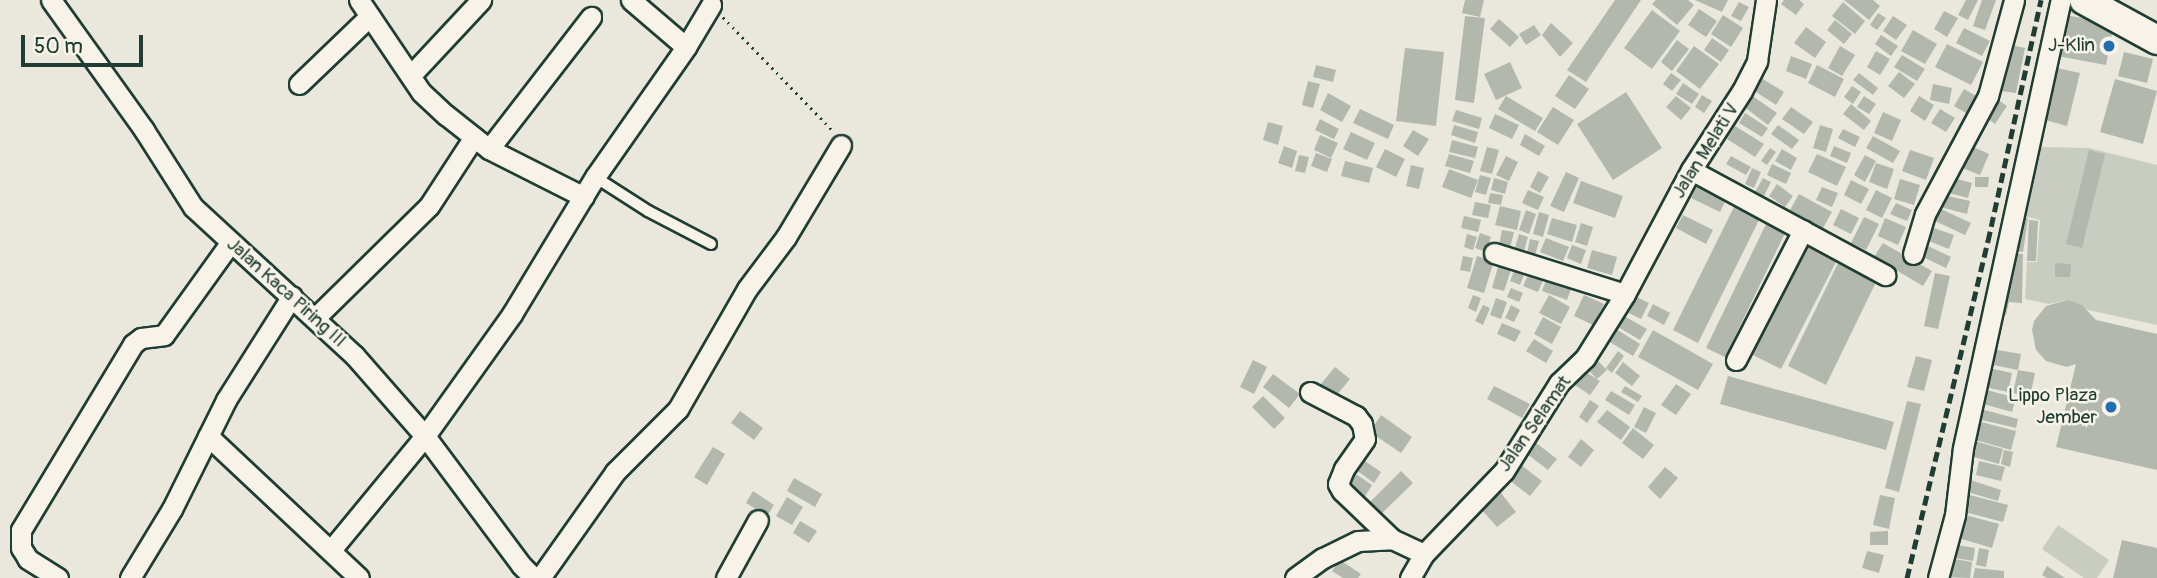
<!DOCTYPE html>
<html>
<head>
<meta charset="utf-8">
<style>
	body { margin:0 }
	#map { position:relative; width:2157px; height:578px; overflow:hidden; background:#eae8dd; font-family:Pangolin,sans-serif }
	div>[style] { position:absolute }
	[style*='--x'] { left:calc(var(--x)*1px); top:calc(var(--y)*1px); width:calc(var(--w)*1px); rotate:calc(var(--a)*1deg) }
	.green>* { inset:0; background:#c8ccc1 }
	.building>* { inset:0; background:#b2b8ae }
	.path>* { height:2.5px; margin-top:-1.25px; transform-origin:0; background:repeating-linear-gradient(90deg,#1f3d34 0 2px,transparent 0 7px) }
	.roads { filter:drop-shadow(2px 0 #1f3d34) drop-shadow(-2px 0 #1f3d34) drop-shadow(0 2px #1f3d34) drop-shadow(0 -2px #1f3d34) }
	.lane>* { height:10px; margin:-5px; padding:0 5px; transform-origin:5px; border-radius:5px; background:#f7f3e8 }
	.street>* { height:19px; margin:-9.5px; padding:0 9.5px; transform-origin:9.5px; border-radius:9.5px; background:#f7f3e8 }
	.secondary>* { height:28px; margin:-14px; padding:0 14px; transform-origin:14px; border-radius:14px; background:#f7f3e8 }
	.rail>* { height:5px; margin-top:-2.5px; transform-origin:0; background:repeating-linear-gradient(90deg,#1f3d34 0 10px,transparent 0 15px) }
	.dots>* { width:19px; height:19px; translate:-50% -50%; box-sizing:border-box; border:4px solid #f7f3e8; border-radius:50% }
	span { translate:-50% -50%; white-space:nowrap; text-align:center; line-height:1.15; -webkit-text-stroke:5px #f7f3e8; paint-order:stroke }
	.poi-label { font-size:19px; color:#1f3d34 }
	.right { translate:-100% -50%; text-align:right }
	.street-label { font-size:19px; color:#1f3d34 }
	.scale { position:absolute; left:21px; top:35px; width:122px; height:32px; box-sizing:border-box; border:4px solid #1f3d34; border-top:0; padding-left:9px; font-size:21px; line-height:24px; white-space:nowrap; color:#1f3d34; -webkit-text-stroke:5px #f7f3e8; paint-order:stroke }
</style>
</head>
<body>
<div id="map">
	<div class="green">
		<div style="clip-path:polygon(2037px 147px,2089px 148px,2157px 165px,2157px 325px,2088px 310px,2068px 300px,2049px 304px,2025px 299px,2027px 262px,2037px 262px,2040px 220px,2020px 215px)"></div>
		<div style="clip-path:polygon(2058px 525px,2109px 560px,2097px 578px,2084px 578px,2042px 549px)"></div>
	</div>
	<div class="building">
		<div style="clip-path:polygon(1465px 0,1484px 0,1480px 17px,1462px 13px)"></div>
		<div style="clip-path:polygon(1615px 0,1641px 0,1586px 82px,1567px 70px)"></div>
		<div style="clip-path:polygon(1656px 0,1688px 0,1694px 5px,1677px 25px,1652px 4px)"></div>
		<div style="clip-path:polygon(1695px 0,1728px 0,1722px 12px)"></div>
		<div style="clip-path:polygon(1784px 0,1799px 0,1804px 4px,1796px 15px,1781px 4px)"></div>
		<div style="clip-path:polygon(1844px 0,1873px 0,1880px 6px,1869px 20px)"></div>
		<div style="clip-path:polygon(1966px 0,1978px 0,1968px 20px,1958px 15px)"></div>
		<div style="clip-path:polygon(1982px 0,1996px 0,1985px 30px,1973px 26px)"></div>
		<div style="clip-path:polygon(1739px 2px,1749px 7px,1741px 21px,1731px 16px)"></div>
		<div style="clip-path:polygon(1843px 2px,1865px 21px,1855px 34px,1832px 16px)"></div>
		<div style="clip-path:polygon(1699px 9px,1717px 21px,1706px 37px,1688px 25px)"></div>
		<div style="clip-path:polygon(1652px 10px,1680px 31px,1652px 69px,1624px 48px)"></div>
		<div style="clip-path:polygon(1944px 11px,1958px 18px,1947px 37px,1934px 29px)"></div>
		<div style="clip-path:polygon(1878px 13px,1886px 18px,1877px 30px,1870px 25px)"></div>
		<div style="clip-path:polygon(1723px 15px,1743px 28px,1731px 47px,1711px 34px)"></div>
		<div style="clip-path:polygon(2064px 15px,2114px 23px,2106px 65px,2057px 56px)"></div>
		<div style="clip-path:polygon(1465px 16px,1485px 18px,1474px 103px,1455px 100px)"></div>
		<div style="clip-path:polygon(1893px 16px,1907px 25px,1896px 40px,1883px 31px)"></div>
		<div style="clip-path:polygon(1499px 19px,1519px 37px,1510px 47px,1490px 29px)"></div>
		<div style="clip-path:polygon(1835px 20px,1852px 34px,1844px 44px,1827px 30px)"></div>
		<div style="clip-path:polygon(1551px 23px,1573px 43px,1560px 57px,1542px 35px)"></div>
		<div style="clip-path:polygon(1534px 25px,1541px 35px,1526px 45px,1519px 34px)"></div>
		<div style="clip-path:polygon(1806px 27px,1826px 42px,1815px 58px,1794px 43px)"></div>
		<div style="clip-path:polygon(1964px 28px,1990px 41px,1982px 56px,1956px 43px)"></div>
		<div style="clip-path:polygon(1913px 30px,1937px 44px,1925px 64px,1901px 51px)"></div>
		<div style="clip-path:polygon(1881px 35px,1898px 46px,1891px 56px,1875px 44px)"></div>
		<div style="clip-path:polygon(1712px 38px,1729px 50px,1721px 62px,1704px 50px)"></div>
		<div style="clip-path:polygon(1677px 40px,1689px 49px,1672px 71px,1661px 62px)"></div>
		<div style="clip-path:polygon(1947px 44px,1983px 62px,1971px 85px,1935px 67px)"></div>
		<div style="clip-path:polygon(2011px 45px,2025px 48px,2016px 93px,2001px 91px)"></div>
		<div style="clip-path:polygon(1694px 46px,1719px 64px,1700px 89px,1676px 71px)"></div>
		<div style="clip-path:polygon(1840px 46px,1855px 55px,1842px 76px,1828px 68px)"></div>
		<div style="clip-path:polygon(1405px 48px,1444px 52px,1436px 126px,1396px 121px)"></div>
		<div style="clip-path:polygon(1876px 51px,1890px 59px,1880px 75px,1867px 67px)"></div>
		<div style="clip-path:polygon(2124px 52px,2153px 59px,2147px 83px,2118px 76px)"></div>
		<div style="clip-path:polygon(1902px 55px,1925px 69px,1917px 81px,1894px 67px)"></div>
		<div style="clip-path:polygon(1791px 56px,1812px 64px,1806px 79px,1786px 71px)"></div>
		<div style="clip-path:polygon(1510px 62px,1522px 88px,1496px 100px,1484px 74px)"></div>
		<div style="clip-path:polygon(1316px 65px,1336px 70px,1333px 82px,1313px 77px)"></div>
		<div style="clip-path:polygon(1817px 65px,1844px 79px,1835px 97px,1808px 83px)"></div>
		<div style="clip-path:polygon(2057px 68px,2080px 73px,2067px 126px,2045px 120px)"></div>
		<div style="clip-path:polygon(1899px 72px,1915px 84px,1904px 98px,1888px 86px)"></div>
		<div style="clip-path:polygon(1671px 73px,1681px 80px,1672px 91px,1663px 84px)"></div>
		<div style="clip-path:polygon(1859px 73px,1878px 88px,1873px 95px,1853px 80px)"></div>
		<div style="clip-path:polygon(1569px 75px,1589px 89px,1575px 109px,1555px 96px)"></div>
		<div style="clip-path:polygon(1758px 76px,1784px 92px,1776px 105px,1750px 88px)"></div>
		<div style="clip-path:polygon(2115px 79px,2157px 91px,2143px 144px,2100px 132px)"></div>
		<div style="clip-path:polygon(1308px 81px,1320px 84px,1313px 108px,1302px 105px)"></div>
		<div style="clip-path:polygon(1683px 83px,1699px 94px,1692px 104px,1676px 94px)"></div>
		<div style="clip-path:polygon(1933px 84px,1952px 88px,1949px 104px,1930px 100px)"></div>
		<div style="clip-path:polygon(1852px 86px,1861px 92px,1853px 104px,1844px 97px)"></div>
		<div style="clip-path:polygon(1964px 89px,1976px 96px,1966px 113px,1954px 106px)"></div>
		<div style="clip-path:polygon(1626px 92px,1662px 148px,1613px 180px,1577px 124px)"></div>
		<div style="clip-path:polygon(1328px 93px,1351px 106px,1342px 122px,1320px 110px)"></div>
		<div style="clip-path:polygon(1702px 95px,1712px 101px,1704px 113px,1695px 107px)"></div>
		<div style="clip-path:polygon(1751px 95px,1777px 113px,1768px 125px,1743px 106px)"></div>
		<div style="clip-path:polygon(1506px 96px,1543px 118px,1535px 131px,1498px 109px)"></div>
		<div style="clip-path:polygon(1676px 96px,1691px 108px,1681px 120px,1666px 107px)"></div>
		<div style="clip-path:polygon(1864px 96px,1876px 104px,1869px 114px,1857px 107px)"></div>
		<div style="clip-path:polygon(1919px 96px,1934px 105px,1925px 121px,1910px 111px)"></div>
		<div style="clip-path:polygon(1998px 100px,2007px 106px,1995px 124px,1986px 117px)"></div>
		<div style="clip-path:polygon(1851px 104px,1871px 121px,1864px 130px,1843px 114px)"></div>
		<div style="clip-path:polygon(1553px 107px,1574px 120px,1558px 145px,1537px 132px)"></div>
		<div style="clip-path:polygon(1791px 107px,1813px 122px,1804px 134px,1782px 119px)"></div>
		<div style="clip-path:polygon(1360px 109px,1394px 125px,1388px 139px,1353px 123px)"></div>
		<div style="clip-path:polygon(1940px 109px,1955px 118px,1946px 132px,1931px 123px)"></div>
		<div style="clip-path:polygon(1456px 110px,1482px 118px,1479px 129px,1452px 121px)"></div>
		<div style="clip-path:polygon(1883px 112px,1901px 120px,1892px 141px,1874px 133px)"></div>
		<div style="clip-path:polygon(1745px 113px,1768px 128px,1762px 137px,1739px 123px)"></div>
		<div style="clip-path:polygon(1495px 114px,1519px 125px,1512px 139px,1489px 128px)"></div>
		<div style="clip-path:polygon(1320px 119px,1339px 129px,1334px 139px,1315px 130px)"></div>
		<div style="clip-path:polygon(1268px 122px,1283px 126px,1278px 145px,1263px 140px)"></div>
		<div style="clip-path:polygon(1454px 125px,1478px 132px,1475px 143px,1451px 135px)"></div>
		<div style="clip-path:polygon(1778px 125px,1799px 140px,1792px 149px,1771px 134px)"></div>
		<div style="clip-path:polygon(1820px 125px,1833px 129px,1826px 152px,1813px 148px)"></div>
		<div style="clip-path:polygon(1735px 126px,1764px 144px,1755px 157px,1727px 139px)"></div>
		<div style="clip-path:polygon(1843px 129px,1860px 137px,1855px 147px,1838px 138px)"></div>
		<div style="clip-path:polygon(1413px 130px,1429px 139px,1418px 156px,1403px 146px)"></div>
		<div style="clip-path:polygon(1351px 132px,1375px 143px,1367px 160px,1343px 149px)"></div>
		<div style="clip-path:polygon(1525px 134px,1545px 146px,1539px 156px,1520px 145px)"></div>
		<div style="clip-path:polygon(1320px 135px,1338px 143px,1331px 158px,1314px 150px)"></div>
		<div style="clip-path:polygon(1873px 136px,1900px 151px,1893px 163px,1866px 148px)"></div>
		<div style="clip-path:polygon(1452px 140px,1478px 147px,1475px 158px,1449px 152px)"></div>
		<div style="clip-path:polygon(1964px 143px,1989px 154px,1980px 175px,1955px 165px)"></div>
		<div style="clip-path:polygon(1284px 146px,1297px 151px,1292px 168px,1278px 163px)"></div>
		<div style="clip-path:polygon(1834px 146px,1851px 153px,1847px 163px,1830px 156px)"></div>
		<div style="clip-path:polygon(1487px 147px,1499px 150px,1492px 174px,1480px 171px)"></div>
		<div style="clip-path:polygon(1770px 148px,1776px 152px,1767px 165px,1761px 161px)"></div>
		<div style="clip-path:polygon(1385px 149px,1405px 159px,1396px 177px,1376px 167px)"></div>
		<div style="clip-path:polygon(1782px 149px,1797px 158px,1791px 170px,1775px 161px)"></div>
		<div style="clip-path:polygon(1910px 150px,1934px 158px,1926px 180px,1902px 171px)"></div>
		<div style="clip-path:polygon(2089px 150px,2105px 154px,2082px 248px,2066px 244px)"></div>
		<div style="clip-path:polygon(1316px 153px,1332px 159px,1327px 172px,1311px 166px)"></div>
		<div style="clip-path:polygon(1449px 154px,1474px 161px,1470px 173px,1445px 166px)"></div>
		<div style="clip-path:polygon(1817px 154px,1846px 167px,1837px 186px,1808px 172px)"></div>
		<div style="clip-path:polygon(1299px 155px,1309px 157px,1305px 173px,1295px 171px)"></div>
		<div style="clip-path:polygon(1865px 155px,1876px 161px,1865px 182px,1854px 175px)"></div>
		<div style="clip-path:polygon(1506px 156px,1518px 162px,1509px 181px,1496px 175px)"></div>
		<div style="clip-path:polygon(1731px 156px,1751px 167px,1746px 175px,1726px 164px)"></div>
		<div style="clip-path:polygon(1345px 161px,1373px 168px,1369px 183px,1341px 176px)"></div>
		<div style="clip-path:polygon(1876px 163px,1894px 169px,1887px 189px,1869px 182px)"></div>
		<div style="clip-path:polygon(1772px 164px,1791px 173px,1786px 184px,1767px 175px)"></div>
		<div style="clip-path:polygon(1411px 165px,1424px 168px,1419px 189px,1406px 186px)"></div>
		<div style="clip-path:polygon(1752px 168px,1761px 172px,1754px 188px,1745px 184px)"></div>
		<div style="clip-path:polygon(1449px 169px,1478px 180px,1471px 198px,1442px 187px)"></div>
		<div style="clip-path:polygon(1538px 171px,1549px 177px,1540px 193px,1530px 187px)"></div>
		<div style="clip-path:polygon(1566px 172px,1579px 178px,1564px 212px,1550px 206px)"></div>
		<div style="clip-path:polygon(1480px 175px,1491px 178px,1486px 195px,1475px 192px)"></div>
		<div style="clip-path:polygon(1950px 177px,1972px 183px,1968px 198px,1945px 192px)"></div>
		<div style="clip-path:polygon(1975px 177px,1989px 177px,1988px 187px,1975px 187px)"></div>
		<div style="clip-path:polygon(1494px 178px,1508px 182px,1505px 194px,1491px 190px)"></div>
		<div style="clip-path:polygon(1763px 178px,1771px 182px,1764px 196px,1755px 192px)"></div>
		<div style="clip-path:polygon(1900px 179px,1920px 185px,1914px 205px,1894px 199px)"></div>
		<div style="clip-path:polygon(1851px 180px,1869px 189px,1861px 204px,1844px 195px)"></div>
		<div style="clip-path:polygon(1581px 181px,1623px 196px,1615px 218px,1573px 203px)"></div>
		<div style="clip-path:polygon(1699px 182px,1728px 195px,1720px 212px,1691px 198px)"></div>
		<div style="clip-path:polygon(1777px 184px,1793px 196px,1785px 207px,1769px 196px)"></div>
		<div style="clip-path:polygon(1822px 187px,1838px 193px,1832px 207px,1816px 200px)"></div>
		<div style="clip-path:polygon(1528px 190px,1544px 197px,1538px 210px,1522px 203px)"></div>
		<div style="clip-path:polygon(1876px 190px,1892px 198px,1882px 218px,1866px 210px)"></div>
		<div style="clip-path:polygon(1490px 193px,1503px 195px,1501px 205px,1488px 203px)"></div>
		<div style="clip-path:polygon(1799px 194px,1832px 212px,1823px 228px,1790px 210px)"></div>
		<div style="clip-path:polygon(1943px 195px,1970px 201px,1967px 214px,1940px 207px)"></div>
		<div style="clip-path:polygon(1475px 202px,1491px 205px,1488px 218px,1472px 215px)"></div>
		<div style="clip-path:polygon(1896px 203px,1912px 210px,1907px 221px,1890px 214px)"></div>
		<div style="clip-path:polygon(1500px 206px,1521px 211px,1517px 230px,1495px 225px)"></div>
		<div style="clip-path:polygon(1734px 207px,1759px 220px,1698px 343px,1673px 330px)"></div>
		<div style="clip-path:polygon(1841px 209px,1859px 218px,1851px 234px,1833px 225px)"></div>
		<div style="clip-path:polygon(1941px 209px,1971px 223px,1965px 235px,1935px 221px)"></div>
		<div style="clip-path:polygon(1526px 210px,1536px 214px,1529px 234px,1519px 230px)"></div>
		<div style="clip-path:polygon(1539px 212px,1549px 215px,1543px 237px,1533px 234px)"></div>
		<div style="clip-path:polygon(1683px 215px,1713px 230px,1706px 244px,1676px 228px)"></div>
		<div style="clip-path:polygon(1464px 216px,1481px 220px,1478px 232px,1461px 228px)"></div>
		<div style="clip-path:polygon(2013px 216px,2028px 218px,2023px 252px,2008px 250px)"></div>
		<div style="clip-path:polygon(1864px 217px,1879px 224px,1866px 250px,1851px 243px)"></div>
		<div style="clip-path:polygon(1552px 218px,1577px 225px,1572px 242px,1547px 234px)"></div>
		<div style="clip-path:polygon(1885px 218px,1906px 227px,1898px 245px,1878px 236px)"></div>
		<div style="clip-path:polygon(2029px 220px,2038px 221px,2036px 261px,2027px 261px)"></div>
		<div style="clip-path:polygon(1767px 222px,1786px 231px,1725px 357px,1706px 348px)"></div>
		<div style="clip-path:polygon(1581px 223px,1593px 227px,1587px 246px,1575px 242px)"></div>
		<div style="clip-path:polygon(1931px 227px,1954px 235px,1949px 249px,1926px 240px)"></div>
		<div style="clip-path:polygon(1502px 230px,1514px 232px,1510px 248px,1499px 245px)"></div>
		<div style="clip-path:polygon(1480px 233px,1491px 237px,1486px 252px,1475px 248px)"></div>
		<div style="clip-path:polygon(1467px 234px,1477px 237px,1473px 250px,1464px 247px)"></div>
		<div style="clip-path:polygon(1519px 234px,1528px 237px,1522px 258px,1513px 255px)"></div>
		<div style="clip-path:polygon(1546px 238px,1569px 247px,1563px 261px,1540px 252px)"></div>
		<div style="clip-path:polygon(1530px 239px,1539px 241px,1534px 259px,1526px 257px)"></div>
		<div style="clip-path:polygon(1802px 240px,1838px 258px,1781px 369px,1745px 351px)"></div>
		<div style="clip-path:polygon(1883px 243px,1932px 271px,1923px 286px,1874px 257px)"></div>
		<div style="clip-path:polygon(1572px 245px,1586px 250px,1581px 264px,1567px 258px)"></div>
		<div style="clip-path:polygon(1928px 246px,1951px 257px,1946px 268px,1923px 257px)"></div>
		<div style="clip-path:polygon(1592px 250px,1617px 257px,1612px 275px,1587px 268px)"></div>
		<div style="clip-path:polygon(2007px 253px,2023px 254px,2022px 303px,2009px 302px,2006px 315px,1996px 313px)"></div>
		<div style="clip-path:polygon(1463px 256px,1473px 258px,1470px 272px,1460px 270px)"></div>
		<div style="clip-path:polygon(1477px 256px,1494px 261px,1484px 293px,1467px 288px)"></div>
		<div style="clip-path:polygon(1839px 261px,1877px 280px,1826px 385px,1788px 366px)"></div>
		<div style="clip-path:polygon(2055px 263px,2071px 264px,2070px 277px,2055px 277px)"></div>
		<div style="clip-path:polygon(1516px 266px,1526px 270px,1520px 285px,1510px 281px)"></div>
		<div style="clip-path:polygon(1498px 267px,1511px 270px,1504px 291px,1492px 288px)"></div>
		<div style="clip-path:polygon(1530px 271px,1544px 278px,1538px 292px,1523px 286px)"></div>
		<div style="clip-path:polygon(1549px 272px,1574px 281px,1567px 300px,1542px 291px)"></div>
		<div style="clip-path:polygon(1935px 273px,1950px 276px,1938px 329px,1924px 326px)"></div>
		<div style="clip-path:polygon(1511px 288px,1523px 293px,1519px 302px,1507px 297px)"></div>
		<div style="clip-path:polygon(1473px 295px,1481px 298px,1476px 312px,1468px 308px)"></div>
		<div style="clip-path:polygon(1549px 295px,1570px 307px,1561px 324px,1539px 313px)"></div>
		<div style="clip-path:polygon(1584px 295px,1604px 304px,1593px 325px,1574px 316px)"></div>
		<div style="clip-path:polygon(1637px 297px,1649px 303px,1641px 319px,1629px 313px)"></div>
		<div style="clip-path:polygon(1496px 298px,1507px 302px,1501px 319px,1490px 315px)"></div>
		<div style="clip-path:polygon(2068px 300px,2082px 305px,2096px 320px,2157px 334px,2157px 470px,2056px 447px,2076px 364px,2067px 367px,2046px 361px,2036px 350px,2032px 330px,2034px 321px,2046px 306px)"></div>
		<div style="clip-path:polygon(1653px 304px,1670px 313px,1664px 325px,1647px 316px)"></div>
		<div style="clip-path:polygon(1483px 305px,1490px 308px,1483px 325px,1475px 321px)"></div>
		<div style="clip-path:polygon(1511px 305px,1520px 310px,1514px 322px,1505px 318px)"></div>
		<div style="clip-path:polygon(1624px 316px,1647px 329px,1640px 340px,1618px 327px)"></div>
		<div style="clip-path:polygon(1543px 317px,1561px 327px,1552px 344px,1534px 334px)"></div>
		<div style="clip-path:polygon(1502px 323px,1521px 331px,1515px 342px,1497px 334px)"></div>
		<div style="clip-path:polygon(1616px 329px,1640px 344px,1633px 356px,1608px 341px)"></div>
		<div style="clip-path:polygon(1653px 330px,1713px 364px,1698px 390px,1638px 357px)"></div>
		<div style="clip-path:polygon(1534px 339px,1553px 351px,1546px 363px,1526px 351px)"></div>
		<div style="clip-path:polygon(1986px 348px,2021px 354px,2018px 370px,1983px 363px)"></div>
		<div style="clip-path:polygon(1618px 351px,1624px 356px,1612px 373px,1606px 368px)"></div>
		<div style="clip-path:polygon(1916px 356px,1932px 360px,1924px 391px,1907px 387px)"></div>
		<div style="clip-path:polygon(1595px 358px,1607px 370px,1597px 379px,1586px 368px)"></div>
		<div style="clip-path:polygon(1253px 360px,1267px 367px,1254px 394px,1240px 387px)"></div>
		<div style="clip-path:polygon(1623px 362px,1640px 376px,1632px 386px,1615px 373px)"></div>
		<div style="clip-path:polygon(1335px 367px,1350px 379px,1331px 402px,1316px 390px)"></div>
		<div style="clip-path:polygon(1989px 368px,2012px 373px,2008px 392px,1985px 387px)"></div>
		<div style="clip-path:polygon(1581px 369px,1600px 381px,1590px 395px,1572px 383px)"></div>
		<div style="clip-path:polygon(2018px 370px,2035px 373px,2030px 397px,2013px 393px)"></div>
		<div style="clip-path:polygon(1273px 374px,1300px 394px,1289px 408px,1263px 387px)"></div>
		<div style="clip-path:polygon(1728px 376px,1894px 422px,1886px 450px,1720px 404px)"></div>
		<div style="clip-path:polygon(1676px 384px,1691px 394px,1676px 415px,1661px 405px)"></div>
		<div style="clip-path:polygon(1494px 386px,1530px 404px,1522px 418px,1487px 399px)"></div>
		<div style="clip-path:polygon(1625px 386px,1642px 396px,1638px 402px,1621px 392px)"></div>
		<div style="clip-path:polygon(1987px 390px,2016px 398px,2012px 412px,1983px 404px)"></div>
		<div style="clip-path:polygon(1611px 391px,1635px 405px,1629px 415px,1605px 400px)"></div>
		<div style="clip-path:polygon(1263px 396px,1285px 418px,1274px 429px,1252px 407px)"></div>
		<div style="clip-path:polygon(1590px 400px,1599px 406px,1587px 423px,1579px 417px)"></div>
		<div style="clip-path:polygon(1907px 401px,1921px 404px,1899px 492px,1885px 488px)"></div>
		<div style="clip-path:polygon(1644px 407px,1656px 413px,1646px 433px,1634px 427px)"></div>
		<div style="clip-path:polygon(1981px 409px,2018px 419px,2016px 428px,1978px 419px)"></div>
		<div style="clip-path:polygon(1607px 410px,1630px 427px,1621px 440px,1597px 422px)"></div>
		<div style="clip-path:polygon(740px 411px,763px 428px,754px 440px,731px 423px)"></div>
		<div style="clip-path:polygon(1381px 415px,1412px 437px,1401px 453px,1370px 432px)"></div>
		<div style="clip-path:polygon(1977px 421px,2016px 431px,2011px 450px,1972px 439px)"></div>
		<div style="clip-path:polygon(1633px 428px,1654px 445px,1643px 459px,1622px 443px)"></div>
		<div style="clip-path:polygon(1531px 439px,1557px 459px,1548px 470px,1522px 450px)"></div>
		<div style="clip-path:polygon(1581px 439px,1594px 450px,1581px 467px,1568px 457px)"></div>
		<div style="clip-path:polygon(1971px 440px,2003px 449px,1999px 464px,1967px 455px)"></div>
		<div style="clip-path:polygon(713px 447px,725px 454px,707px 485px,694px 477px)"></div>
		<div style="clip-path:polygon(2004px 450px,2013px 452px,2010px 467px,2001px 464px)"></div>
		<div style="clip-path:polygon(1359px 457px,1381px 472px,1374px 483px,1352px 467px)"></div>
		<div style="clip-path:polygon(1516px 461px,1542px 481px,1530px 496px,1505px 477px)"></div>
		<div style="clip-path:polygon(1979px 461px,2005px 467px,2001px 481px,1976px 475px)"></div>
		<div style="clip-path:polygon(1665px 467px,1678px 478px,1660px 499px,1648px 487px)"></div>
		<div style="clip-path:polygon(1350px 470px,1372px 485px,1364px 498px,1341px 483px)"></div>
		<div style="clip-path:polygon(1401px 471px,1413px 483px,1375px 520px,1364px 508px)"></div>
		<div style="clip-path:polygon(794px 478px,822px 494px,815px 507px,787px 491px)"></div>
		<div style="clip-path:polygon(1967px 479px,2001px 490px,1998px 501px,1964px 491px)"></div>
		<div style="clip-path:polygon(753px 491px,774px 505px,767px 516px,746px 503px)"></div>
		<div style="clip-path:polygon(1501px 493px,1516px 512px,1497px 527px,1481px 509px)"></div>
		<div style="clip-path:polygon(1966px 494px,2008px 505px,2003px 522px,1961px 511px)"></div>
		<div style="clip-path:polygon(1880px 495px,1895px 498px,1889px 529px,1873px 525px)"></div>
		<div style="clip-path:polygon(787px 497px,803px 507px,792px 525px,776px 516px)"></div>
		<div style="clip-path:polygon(1962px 514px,1999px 524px,1992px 548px,1955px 537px)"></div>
		<div style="clip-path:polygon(800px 521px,817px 531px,809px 543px,793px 533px)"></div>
		<div style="clip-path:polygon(1888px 531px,1888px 545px,1870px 545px,1870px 532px)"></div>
		<div style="clip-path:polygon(2122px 540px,2157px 548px,2157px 578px,2113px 578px)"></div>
		<div style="clip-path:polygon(1951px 544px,1975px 548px,1973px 561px,1949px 557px)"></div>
		<div style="clip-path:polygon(1979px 548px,1989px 550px,1986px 567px,1976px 565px)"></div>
		<div style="clip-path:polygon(1867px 551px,1884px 555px,1879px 573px,1862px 568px)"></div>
		<div style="clip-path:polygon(1948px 558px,1972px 562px,1970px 578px,1944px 577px)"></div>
		<div style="clip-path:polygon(1340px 560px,1361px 574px,1358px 578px,1343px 578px,1332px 571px)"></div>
		<div style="clip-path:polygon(2047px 566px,2065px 578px,2047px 578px,2042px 575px)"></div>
		<div style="clip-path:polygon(1975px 568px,2004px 571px,2004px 578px,1973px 578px)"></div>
	</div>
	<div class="path">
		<div style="--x:723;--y:17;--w:158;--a:46"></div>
	</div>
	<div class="roads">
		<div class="lane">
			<div style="--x:595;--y:177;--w:63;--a:32.7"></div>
			<div style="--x:648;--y:211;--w:71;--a:27.6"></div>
		</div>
		<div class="street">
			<div style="--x:51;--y:0;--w:160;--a:54.4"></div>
			<div style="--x:144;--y:130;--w:91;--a:57.5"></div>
			<div style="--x:193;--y:207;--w:219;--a:42.6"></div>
			<div style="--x:354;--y:355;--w:108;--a:48.8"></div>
			<div style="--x:425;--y:436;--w:161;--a:53.3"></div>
			<div style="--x:521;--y:565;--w:18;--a:45"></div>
			<div style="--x:359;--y:0;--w:111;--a:56"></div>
			<div style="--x:421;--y:92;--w:34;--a:43"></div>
			<div style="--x:446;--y:115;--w:55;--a:38.3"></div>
			<div style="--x:489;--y:149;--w:106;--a:26.8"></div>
			<div style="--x:631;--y:0;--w:72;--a:40.5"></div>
			<div style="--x:411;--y:75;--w:103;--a:-47"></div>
			<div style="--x:299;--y:84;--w:98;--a:-43.8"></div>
			<div style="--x:489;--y:149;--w:167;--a:-52.3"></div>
			<div style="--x:1691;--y:170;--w:221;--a:28.4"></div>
			<div style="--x:1494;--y:253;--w:137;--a:17.4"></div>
			<div style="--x:1913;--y:254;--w:42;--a:-73.3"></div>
			<div style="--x:1925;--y:214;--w:134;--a:-61.9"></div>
			<div style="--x:1988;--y:96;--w:99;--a:-74.8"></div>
			<div style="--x:316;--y:317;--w:158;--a:-44.5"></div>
			<div style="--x:429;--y:206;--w:82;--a:-56.9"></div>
			<div style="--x:1736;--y:360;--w:146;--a:-62.7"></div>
			<div style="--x:1310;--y:392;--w:52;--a:27.6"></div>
			<div style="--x:1356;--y:416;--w:10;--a:53"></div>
			<div style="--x:1362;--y:424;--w:15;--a:79"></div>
			<div style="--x:1365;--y:439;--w:37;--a:125"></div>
			<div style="--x:1344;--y:469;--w:16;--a:112"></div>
			<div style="--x:1338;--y:484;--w:8;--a:60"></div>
			<div style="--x:1342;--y:491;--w:69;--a:43.8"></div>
			<div style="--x:208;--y:436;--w:207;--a:43.2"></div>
			<div style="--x:331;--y:550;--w:148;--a:-50.5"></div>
			<div style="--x:425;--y:436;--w:150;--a:-54.5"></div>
			<div style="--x:512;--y:314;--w:160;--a:-58.8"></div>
			<div style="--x:595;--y:177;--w:159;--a:-55"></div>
			<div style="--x:686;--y:47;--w:49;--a:-59.2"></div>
			<div style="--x:58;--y:578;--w:36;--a:-148"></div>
			<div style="--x:28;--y:559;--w:13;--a:-122"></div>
			<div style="--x:21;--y:548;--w:18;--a:-90"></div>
			<div style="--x:21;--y:530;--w:217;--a:-58.9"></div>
			<div style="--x:133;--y:344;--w:10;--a:-37"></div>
			<div style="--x:141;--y:338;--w:23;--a:-7"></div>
			<div style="--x:164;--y:335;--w:113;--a:-54.3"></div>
			<div style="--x:130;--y:578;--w:81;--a:-58.7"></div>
			<div style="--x:172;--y:509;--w:122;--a:-63.6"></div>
			<div style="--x:226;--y:400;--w:123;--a:-57.6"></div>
			<div style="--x:540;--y:578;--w:130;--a:-54.7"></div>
			<div style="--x:615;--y:472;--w:89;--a:-45"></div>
			<div style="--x:678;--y:409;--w:138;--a:-60.1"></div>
			<div style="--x:747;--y:289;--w:65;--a:-53.1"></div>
			<div style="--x:786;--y:237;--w:107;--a:-59.1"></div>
			<div style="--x:726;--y:578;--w:66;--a:-61.1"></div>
			<div style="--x:1295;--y:578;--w:34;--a:-36"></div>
			<div style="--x:1323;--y:558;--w:39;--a:-26"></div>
			<div style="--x:1358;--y:541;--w:34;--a:-3"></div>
			<div style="--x:1392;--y:539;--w:35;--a:25"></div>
			<div style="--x:1410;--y:578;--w:28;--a:-60"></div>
			<div style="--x:1424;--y:554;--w:115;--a:-46.1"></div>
			<div style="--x:1504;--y:471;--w:104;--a:-58"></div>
			<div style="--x:1559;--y:383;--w:36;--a:-44"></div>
			<div style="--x:1585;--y:358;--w:75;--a:-58"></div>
			<div style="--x:1625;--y:294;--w:140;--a:-62"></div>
			<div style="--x:1691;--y:170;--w:94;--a:-57.2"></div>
			<div style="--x:1742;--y:91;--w:34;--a:-63"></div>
			<div style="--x:1757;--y:61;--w:62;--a:-81.6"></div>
			<div style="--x:1938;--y:578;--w:65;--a:-74.9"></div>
			<div style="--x:1955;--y:515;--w:67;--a:-83.2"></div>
			<div style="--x:1963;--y:448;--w:459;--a:-77.7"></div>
		</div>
		<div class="secondary">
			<div style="--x:2084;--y:0;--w:83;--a:28.7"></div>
		</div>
	</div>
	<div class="rail">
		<div style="--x:1907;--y:578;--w:347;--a:-76.5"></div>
		<div style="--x:1988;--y:241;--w:247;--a:-77.6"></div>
	</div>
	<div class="dots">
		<div style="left:2109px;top:46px;background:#1f6fb2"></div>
		<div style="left:2111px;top:407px;background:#1f6fb2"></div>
	</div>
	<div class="poi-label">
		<span class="right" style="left:2095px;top:46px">J-Klin</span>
		<span class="right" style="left:2097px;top:407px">Lippo Plaza<br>Jember</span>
	</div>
	<div class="street-label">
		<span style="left:1706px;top:151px;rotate:-58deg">Jalan Melati V</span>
		<span style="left:286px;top:293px;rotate:42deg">Jalan Kaca Piring III</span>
		<span style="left:1535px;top:424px;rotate:-55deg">Jalan Selamat</span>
	</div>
	<div class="scale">50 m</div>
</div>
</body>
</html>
